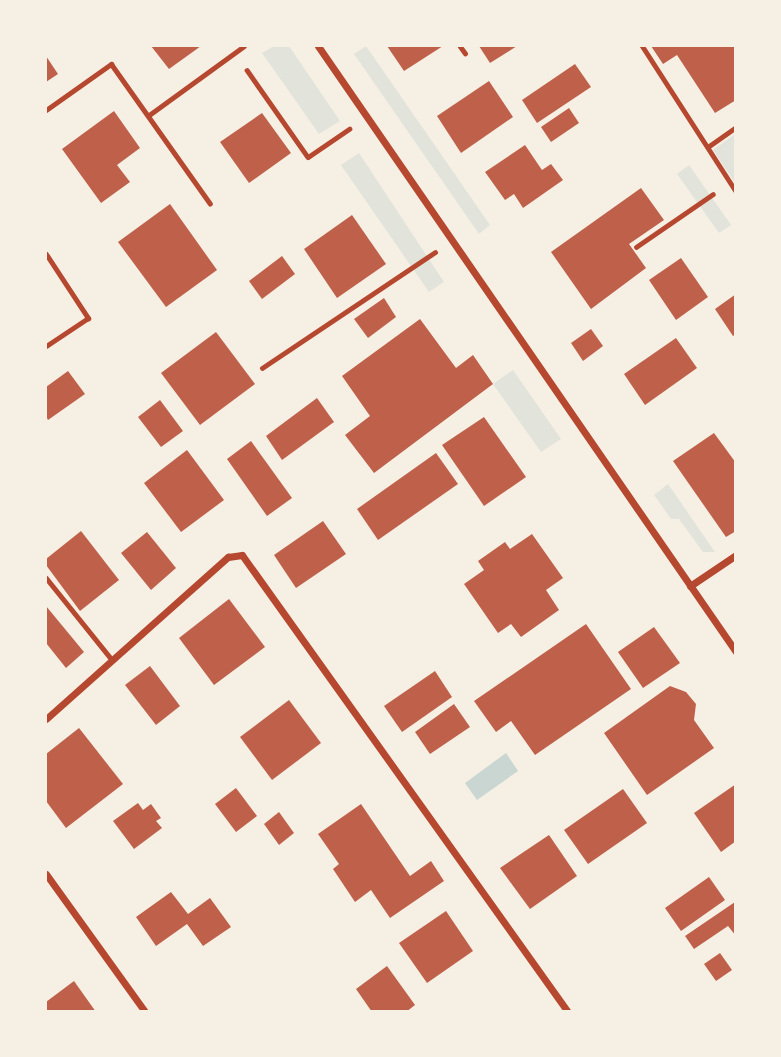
<!DOCTYPE html>
<html>
<head>
<meta charset="utf-8">
<style>
	body { margin:0 }
	#map { position:relative; width:781px; height:1057px; overflow:hidden; background:#f6efe4; font-family:"PT Sans",sans-serif }
	div>[style] { position:absolute }
	[style*='--x'] { left:calc(var(--x)*1px); top:calc(var(--y)*1px); width:calc(var(--w)*1px); rotate:calc(var(--a)*1deg) }
	.green>* { inset:0; background:#e2e4dc }
	.water>* { inset:0; background:#c9d6d2 }
	.building>* { inset:0; background:#bf614a }
	.path>* { height:4.5px; margin:-2.25px; padding:0 2.25px; transform-origin:2.25px; border-radius:2.25px; background:#b5482f }
	.service>* { height:5px; margin:-2.5px; padding:0 2.5px; transform-origin:2.5px; border-radius:2.5px; background:#b5482f }
	.minor>* { height:7px; margin:-3.5px; padding:0 3.5px; transform-origin:3.5px; border-radius:3.5px; background:#b5482f }
	span { translate:-50% -50%; white-space:nowrap; text-align:center; line-height:1.15; -webkit-text-stroke:5px #f6efe4; paint-order:stroke }
	.frame { position:absolute; inset:0; border:47px solid #f6efe4; pointer-events:none }
</style>
</head>
<body>
<div id="map">
	<div class="green">
		<div style="clip-path:polygon(274px 46px,289px 46px,340px 121px,319px 134px,262px 53px)"></div>
		<div style="clip-path:polygon(366px 46px,490px 225px,479px 234px,354px 54px)"></div>
		<div style="clip-path:polygon(735px 134px,735px 183px,713px 150px)"></div>
		<div style="clip-path:polygon(359px 153px,444px 282px,429px 292px,341px 165px)"></div>
		<div style="clip-path:polygon(689px 165px,731px 225px,719px 233px,677px 174px)"></div>
		<div style="clip-path:polygon(513px 370px,561px 439px,541px 452px,493px 384px)"></div>
		<div style="clip-path:polygon(668px 484px,715px 552px,703px 552px,679px 519px,671px 519px,654px 495px)"></div>
	</div>
	<div class="water">
		<div style="clip-path:polygon(506px 753px,518px 771px,477px 800px,465px 783px)"></div>
	</div>
	<div class="building">
		<div style="clip-path:polygon(151px 46px,201px 46px,169px 69px)"></div>
		<div style="clip-path:polygon(387px 46px,443px 46px,404px 71px)"></div>
		<div style="clip-path:polygon(479px 46px,517px 46px,490px 63px)"></div>
		<div style="clip-path:polygon(651px 46px,736px 46px,736px 100px,715px 113px,677px 55px,663px 64px)"></div>
		<div style="clip-path:polygon(46px 56px,58px 74px,46px 82px)"></div>
		<div style="clip-path:polygon(575px 64px,591px 87px,537px 123px,522px 100px)"></div>
		<div style="clip-path:polygon(489px 81px,513px 117px,461px 153px,437px 116px)"></div>
		<div style="clip-path:polygon(569px 108px,579px 123px,551px 142px,541px 127px)"></div>
		<div style="clip-path:polygon(114px 111px,140px 148px,117px 165px,130px 182px,101px 203px,62px 149px)"></div>
		<div style="clip-path:polygon(262px 113px,291px 153px,249px 183px,220px 142px)"></div>
		<div style="clip-path:polygon(525px 145px,542px 170px,551px 164px,563px 180px,523px 208px,514px 194px,505px 200px,485px 172px)"></div>
		<div style="clip-path:polygon(641px 188px,664px 220px,629px 244px,646px 268px,591px 309px,551px 252px)"></div>
		<div style="clip-path:polygon(170px 204px,217px 270px,166px 307px,118px 242px)"></div>
		<div style="clip-path:polygon(352px 215px,386px 264px,337px 298px,304px 249px)"></div>
		<div style="clip-path:polygon(282px 256px,295px 274px,262px 299px,249px 281px)"></div>
		<div style="clip-path:polygon(681px 258px,708px 297px,676px 320px,649px 280px)"></div>
		<div style="clip-path:polygon(736px 294px,736px 334px,733px 336px,715px 309px)"></div>
		<div style="clip-path:polygon(384px 298px,396px 317px,368px 338px,354px 319px)"></div>
		<div style="clip-path:polygon(420px 319px,456px 368px,473px 355px,493px 384px,374px 473px,345px 435px,370px 416px,342px 376px)"></div>
		<div style="clip-path:polygon(591px 329px,603px 346px,583px 361px,571px 343px)"></div>
		<div style="clip-path:polygon(216px 332px,255px 384px,200px 425px,161px 373px)"></div>
		<div style="clip-path:polygon(676px 338px,697px 368px,645px 405px,624px 374px)"></div>
		<div style="clip-path:polygon(68px 371px,85px 394px,48px 420px,46px 416px,46px 387px)"></div>
		<div style="clip-path:polygon(317px 398px,334px 422px,282px 460px,266px 436px)"></div>
		<div style="clip-path:polygon(160px 400px,183px 431px,161px 447px,138px 417px)"></div>
		<div style="clip-path:polygon(484px 417px,526px 477px,484px 506px,442px 445px)"></div>
		<div style="clip-path:polygon(714px 433px,736px 463px,736px 531px,726px 537px,673px 461px)"></div>
		<div style="clip-path:polygon(251px 441px,292px 498px,267px 516px,227px 459px)"></div>
		<div style="clip-path:polygon(187px 450px,224px 500px,181px 532px,144px 483px)"></div>
		<div style="clip-path:polygon(436px 453px,458px 484px,378px 540px,357px 509px)"></div>
		<div style="clip-path:polygon(323px 521px,346px 554px,296px 588px,274px 555px)"></div>
		<div style="clip-path:polygon(81px 531px,119px 580px,80px 611px,46px 565px,46px 559px)"></div>
		<div style="clip-path:polygon(147px 532px,176px 568px,151px 590px,121px 553px)"></div>
		<div style="clip-path:polygon(532px 534px,563px 578px,546px 590px,559px 610px,521px 637px,511px 624px,498px 633px,464px 584px,484px 570px,478px 561px,505px 542px,510px 549px)"></div>
		<div style="clip-path:polygon(229px 599px,265px 647px,214px 685px,179px 638px)"></div>
		<div style="clip-path:polygon(46px 606px,84px 652px,66px 668px,46px 643px)"></div>
		<div style="clip-path:polygon(586px 624px,631px 689px,535px 755px,511px 721px,496px 732px,474px 701px)"></div>
		<div style="clip-path:polygon(654px 627px,680px 663px,643px 688px,618px 652px)"></div>
		<div style="clip-path:polygon(150px 666px,180px 706px,156px 725px,125px 685px)"></div>
		<div style="clip-path:polygon(435px 671px,452px 697px,402px 732px,384px 706px)"></div>
		<div style="clip-path:polygon(670px 686px,686px 692px,696px 704px,694px 720px,714px 748px,647px 795px,604px 733px)"></div>
		<div style="clip-path:polygon(289px 700px,321px 743px,272px 780px,240px 737px)"></div>
		<div style="clip-path:polygon(454px 704px,470px 727px,430px 754px,415px 732px)"></div>
		<div style="clip-path:polygon(79px 728px,123px 784px,66px 828px,46px 801px,46px 754px)"></div>
		<div style="clip-path:polygon(736px 784px,736px 841px,721px 852px,694px 813px)"></div>
		<div style="clip-path:polygon(236px 788px,257px 816px,236px 832px,215px 804px)"></div>
		<div style="clip-path:polygon(623px 789px,647px 823px,588px 864px,564px 830px)"></div>
		<div style="clip-path:polygon(138px 803px,143px 810px,151px 804px,161px 818px,156px 821px,162px 828px,134px 849px,113px 821px)"></div>
		<div style="clip-path:polygon(361px 804px,410px 876px,431px 861px,444px 881px,390px 918px,371px 890px,355px 902px,333px 869px,339px 864px,318px 834px)"></div>
		<div style="clip-path:polygon(279px 812px,294px 833px,279px 845px,264px 824px)"></div>
		<div style="clip-path:polygon(549px 835px,577px 876px,530px 909px,500px 868px)"></div>
		<div style="clip-path:polygon(709px 877px,725px 900px,681px 931px,665px 908px)"></div>
		<div style="clip-path:polygon(171px 892px,188px 914px,210px 898px,231px 927px,203px 946px,187px 924px,156px 946px,136px 917px)"></div>
		<div style="clip-path:polygon(735px 902px,736px 936px,728px 926px,694px 949px,685px 936px)"></div>
		<div style="clip-path:polygon(446px 911px,473px 951px,427px 983px,399px 943px)"></div>
		<div style="clip-path:polygon(720px 953px,732px 970px,716px 981px,704px 964px)"></div>
		<div style="clip-path:polygon(387px 966px,415px 1005px,406px 1012px,372px 1012px,356px 989px)"></div>
		<div style="clip-path:polygon(74px 981px,96px 1012px,46px 1012px,46px 1002px)"></div>
	</div>
	<div class="path">
		<div style="--x:460;--y:46;--w:9;--a:54"></div>
		<div style="--x:247;--y:70;--w:106;--a:55"></div>
		<div style="--x:308;--y:157;--w:50;--a:-34.3"></div>
		<div style="--x:636;--y:247;--w:93;--a:-34.5"></div>
		<div style="--x:262;--y:368;--w:208;--a:-33.8"></div>
	</div>
	<div class="service">
		<div style="--x:642;--y:46;--w:174;--a:57.2"></div>
		<div style="--x:46;--y:110;--w:80;--a:-35.3"></div>
		<div style="--x:111;--y:64;--w:171;--a:54.7"></div>
		<div style="--x:149;--y:115;--w:117;--a:-36"></div>
		<div style="--x:709;--y:146;--w:33;--a:-35"></div>
		<div style="--x:46;--y:254;--w:77;--a:56.7"></div>
		<div style="--x:88;--y:318;--w:50;--a:146.3"></div>
		<div style="--x:46;--y:578;--w:105;--a:51.2"></div>
	</div>
	<div class="minor">
		<div style="--x:318;--y:46;--w:736;--a:55.4"></div>
		<div style="--x:690;--y:586;--w:55;--a:-34"></div>
		<div style="--x:46;--y:719;--w:244;--a:-41.7"></div>
		<div style="--x:228;--y:557;--w:14;--a:-8"></div>
		<div style="--x:242;--y:555;--w:561;--a:54.5"></div>
		<div style="--x:46;--y:874;--w:170;--a:54.3"></div>
	</div>
	<div class="frame"></div>
</div>
</body>
</html>
